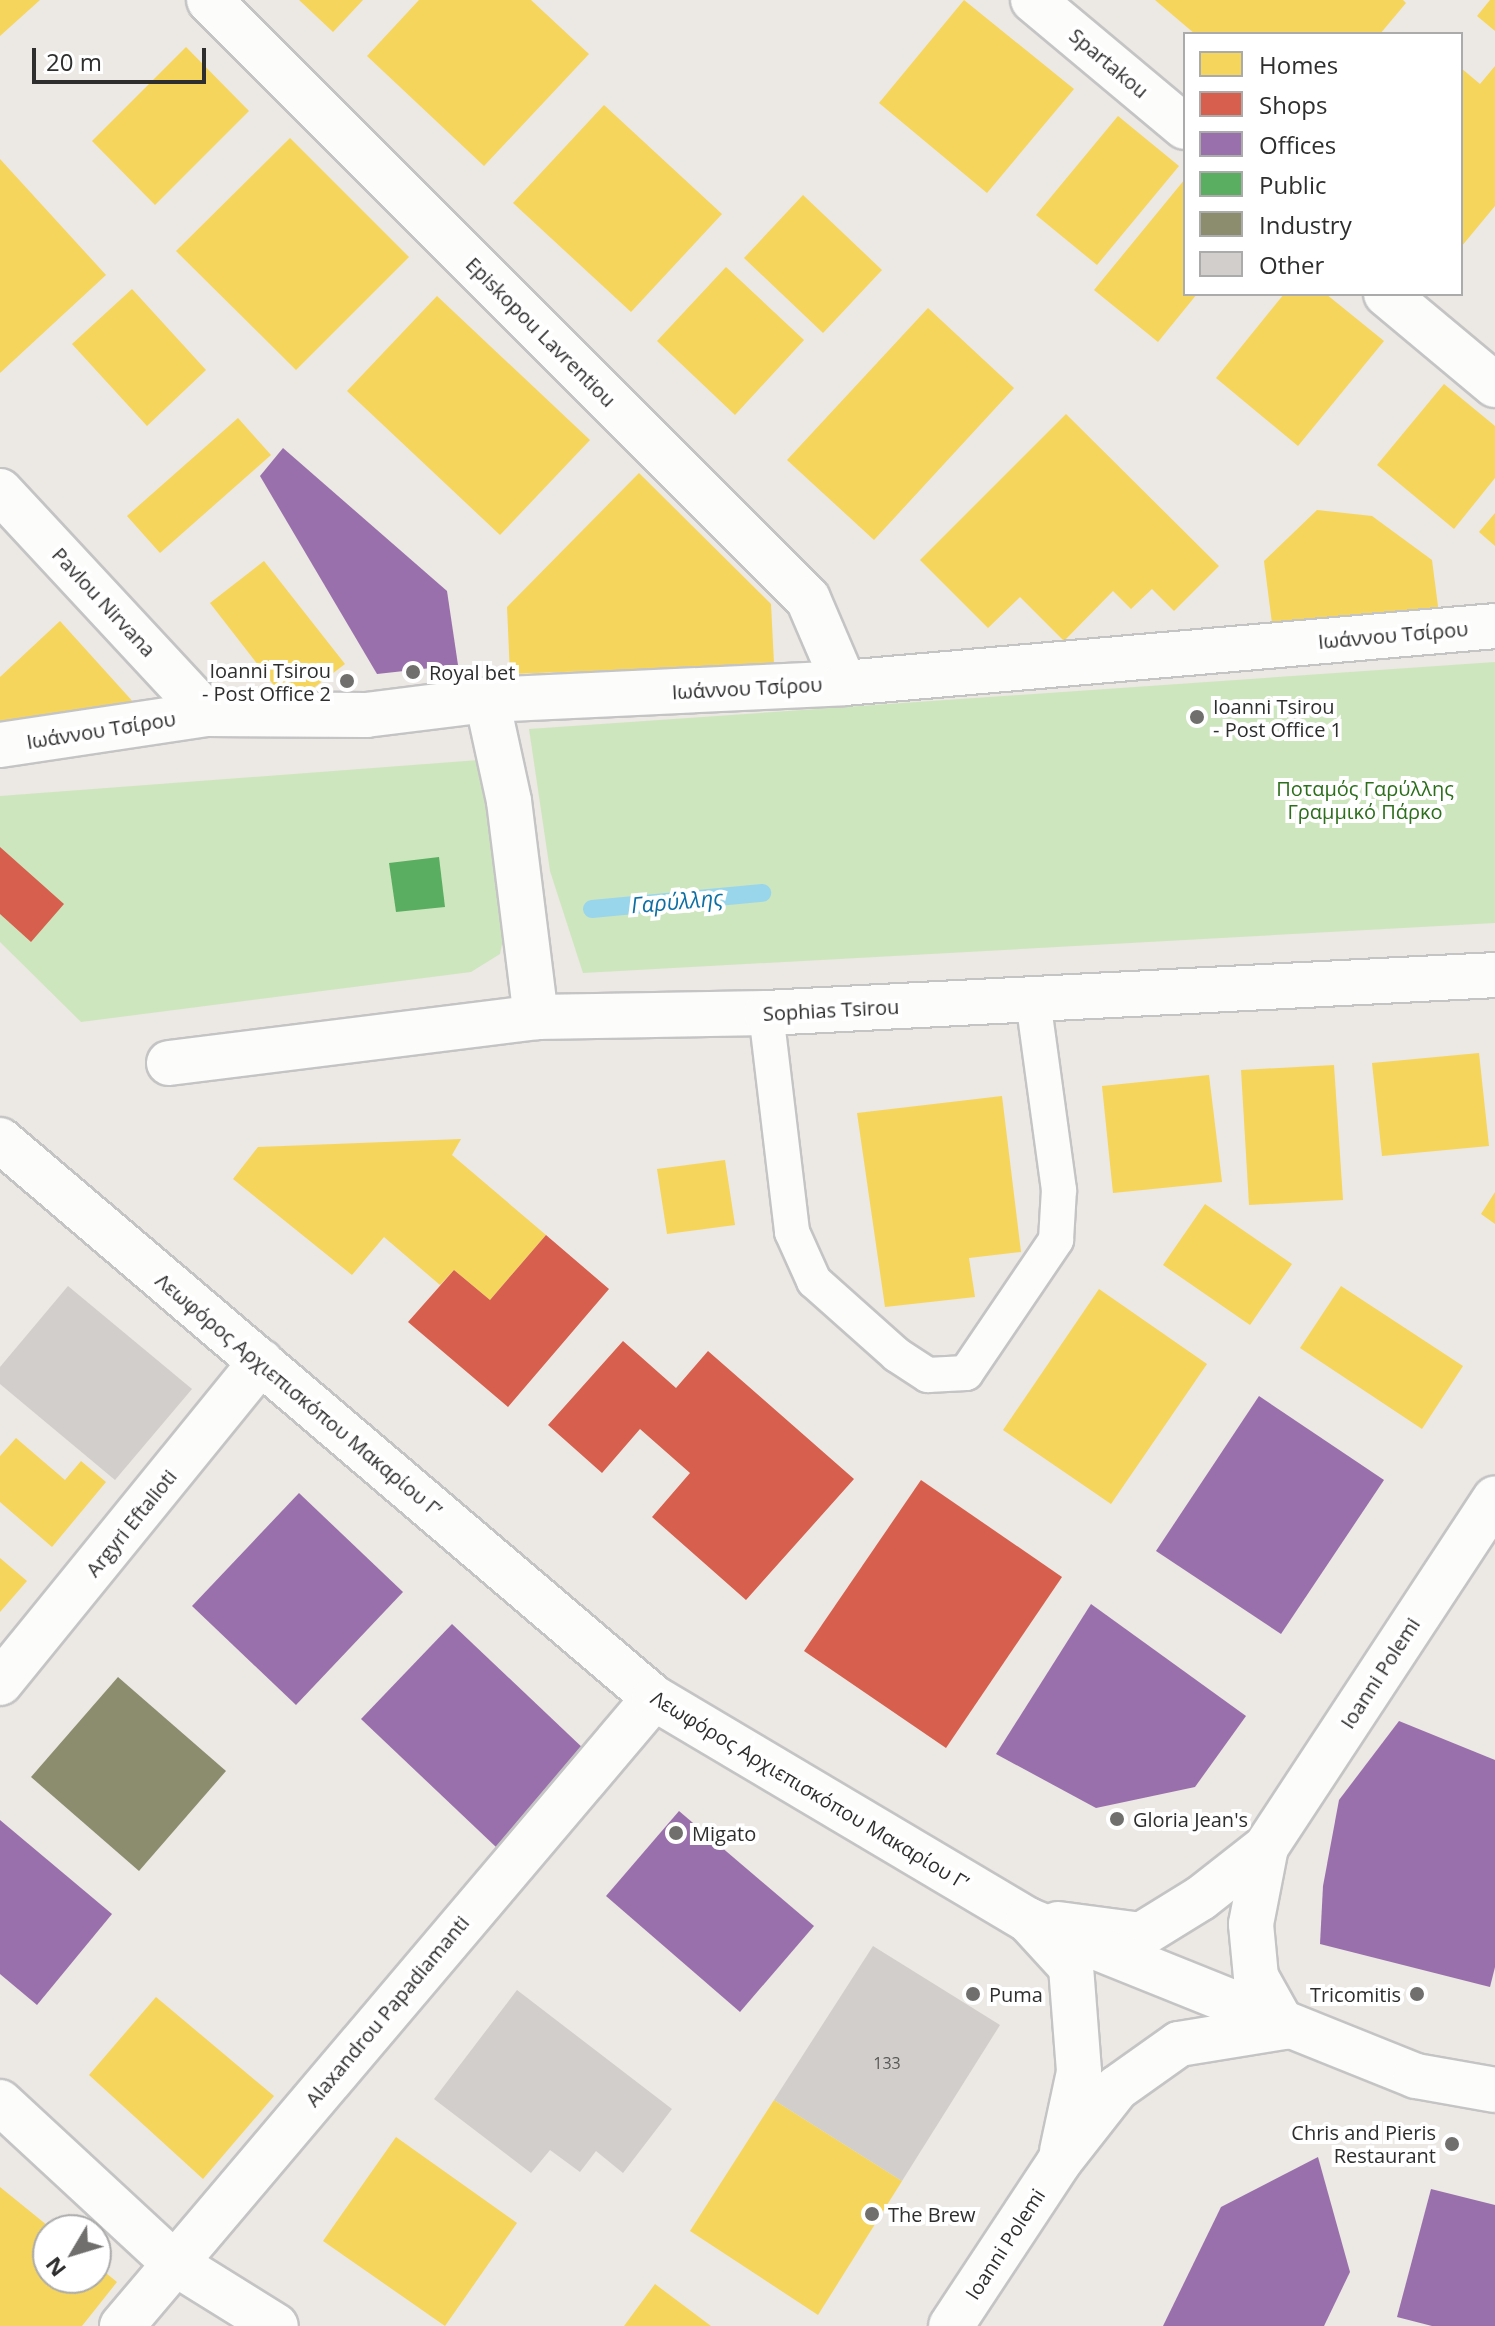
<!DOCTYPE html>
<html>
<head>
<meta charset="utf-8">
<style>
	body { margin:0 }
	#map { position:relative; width:1495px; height:2326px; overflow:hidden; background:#ece8e4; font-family:"Open Sans",sans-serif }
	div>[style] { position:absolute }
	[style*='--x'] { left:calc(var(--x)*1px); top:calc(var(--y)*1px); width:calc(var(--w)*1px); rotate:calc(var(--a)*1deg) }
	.green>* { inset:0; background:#cee6be }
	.homes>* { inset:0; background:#f6d55c }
	.shops>* { inset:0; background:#d6604d }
	.offices>* { inset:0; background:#9970ab }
	.public>* { inset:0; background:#5aae61 }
	.industry>* { inset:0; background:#8c8c6e }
	.stream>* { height:18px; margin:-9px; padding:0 9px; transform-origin:9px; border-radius:9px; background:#99d6ec }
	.building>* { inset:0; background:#d1cecb }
	.roads { filter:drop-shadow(2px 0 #c5c4c5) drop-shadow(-2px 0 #c5c4c5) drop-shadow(0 2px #c5c4c5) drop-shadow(0 -2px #c5c4c5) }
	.service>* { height:34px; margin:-17px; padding:0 17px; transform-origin:17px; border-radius:17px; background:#fcfcfb }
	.minor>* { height:44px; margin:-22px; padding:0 22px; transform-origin:22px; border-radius:22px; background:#fcfcfb }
	.secondary>* { height:44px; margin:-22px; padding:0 22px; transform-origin:22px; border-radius:22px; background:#fcfcfb }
	.dots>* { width:22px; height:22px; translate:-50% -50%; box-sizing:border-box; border:4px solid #fff; border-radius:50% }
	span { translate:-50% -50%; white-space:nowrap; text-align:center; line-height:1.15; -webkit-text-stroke:8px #fff; paint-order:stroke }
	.number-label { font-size:16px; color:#585857 }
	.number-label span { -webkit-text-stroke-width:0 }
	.street-label { font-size:20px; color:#2e2e2e }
	.poi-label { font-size:20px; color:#2e2e2e }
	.right { translate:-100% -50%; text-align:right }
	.left { translate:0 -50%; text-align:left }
	.park-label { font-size:20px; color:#2c6e1b }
	.water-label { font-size:22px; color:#0d6fa3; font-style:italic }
	.legend { position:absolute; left:1183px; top:32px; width:280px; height:264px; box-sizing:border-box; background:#fff; border:2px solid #ababab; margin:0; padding:10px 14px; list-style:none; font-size:24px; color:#2e2e2e }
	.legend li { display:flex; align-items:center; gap:16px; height:40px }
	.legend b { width:40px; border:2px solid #ababab }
	.north { position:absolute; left:32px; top:2214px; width:80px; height:80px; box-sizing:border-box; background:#fff; border:2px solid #ababab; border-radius:50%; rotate:232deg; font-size:22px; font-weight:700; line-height:32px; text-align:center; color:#2e2e2e }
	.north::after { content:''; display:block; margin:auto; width:28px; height:36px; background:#706f6e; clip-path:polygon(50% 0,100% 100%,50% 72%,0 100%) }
	.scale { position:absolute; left:32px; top:48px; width:174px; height:36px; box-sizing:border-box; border:4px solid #2e2e2e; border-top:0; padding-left:10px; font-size:24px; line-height:28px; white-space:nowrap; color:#2e2e2e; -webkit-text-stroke:6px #fff; paint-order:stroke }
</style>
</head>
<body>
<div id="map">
	<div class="green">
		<div style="clip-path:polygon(1495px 662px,1495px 923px,583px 973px,550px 871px,529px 729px)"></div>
		<div style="clip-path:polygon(479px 760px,506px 925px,500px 954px,471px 972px,81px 1022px,0 942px,0 796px)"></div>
	</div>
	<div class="homes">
		<div style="clip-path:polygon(0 0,40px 0,0 36px)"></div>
		<div style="clip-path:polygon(299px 0,363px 0,333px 32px)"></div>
		<div style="clip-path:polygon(419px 0,531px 0,589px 54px,484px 166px,367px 56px)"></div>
		<div style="clip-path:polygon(964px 0,1074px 89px,987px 193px,879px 103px)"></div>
		<div style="clip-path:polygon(1155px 0,1403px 0,1406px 3px,1380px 34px,1195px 34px)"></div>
		<div style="clip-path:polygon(1490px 0,1495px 0,1495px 31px,1477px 16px)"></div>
		<div style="clip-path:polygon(186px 47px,249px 111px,155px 205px,92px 141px)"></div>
		<div style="clip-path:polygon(1495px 66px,1495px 206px,1461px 247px,1461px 68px,1480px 84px)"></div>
		<div style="clip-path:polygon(604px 105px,722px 214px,631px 312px,513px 203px)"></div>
		<div style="clip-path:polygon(1118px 116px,1179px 166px,1097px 265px,1036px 215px)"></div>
		<div style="clip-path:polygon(290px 138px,409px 257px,296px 370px,176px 251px)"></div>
		<div style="clip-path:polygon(0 159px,106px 275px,0 373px)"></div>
		<div style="clip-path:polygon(1185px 179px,1185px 294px,1197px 294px,1158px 342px,1094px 290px)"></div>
		<div style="clip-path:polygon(803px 195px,882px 270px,823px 333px,744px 258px)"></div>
		<div style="clip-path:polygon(726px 267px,804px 340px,735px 415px,657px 341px)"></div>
		<div style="clip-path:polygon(132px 289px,206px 370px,147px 426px,72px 344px)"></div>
		<div style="clip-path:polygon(1284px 294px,1326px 294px,1384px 341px,1298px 446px,1216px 378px)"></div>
		<div style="clip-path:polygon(437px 296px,590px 440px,500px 535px,347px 391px)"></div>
		<div style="clip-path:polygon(928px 308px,1014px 388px,874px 540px,787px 460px)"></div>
		<div style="clip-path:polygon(1444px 384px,1495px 426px,1495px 478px,1454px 529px,1377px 465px)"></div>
		<div style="clip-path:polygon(1066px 414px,1219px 566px,1174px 611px,1152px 589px,1131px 609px,1113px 591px,1064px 641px,1020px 597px,988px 628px,920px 560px)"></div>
		<div style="clip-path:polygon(238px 418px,271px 455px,160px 553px,127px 516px)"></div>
		<div style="clip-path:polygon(639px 473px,771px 604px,774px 664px,510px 674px,507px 607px)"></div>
		<div style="clip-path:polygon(1317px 510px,1372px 516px,1432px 560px,1439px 614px,1273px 631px,1264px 561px)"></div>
		<div style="clip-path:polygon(1495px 513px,1495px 546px,1479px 532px)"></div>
		<div style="clip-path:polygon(264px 561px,345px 664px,290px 706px,210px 603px)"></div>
		<div style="clip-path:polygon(60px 621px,135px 704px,0 728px,0 677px)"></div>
		<div style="clip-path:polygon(1479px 1053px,1489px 1146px,1382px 1156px,1372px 1063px)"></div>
		<div style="clip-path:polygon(1334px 1065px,1343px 1200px,1249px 1205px,1241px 1070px)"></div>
		<div style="clip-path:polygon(1209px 1075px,1222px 1182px,1113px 1193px,1102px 1086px)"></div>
		<div style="clip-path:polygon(1002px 1096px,1021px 1252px,969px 1258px,975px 1297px,885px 1307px,857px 1113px)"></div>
		<div style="clip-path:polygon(461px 1139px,452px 1155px,546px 1235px,490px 1300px,454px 1270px,440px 1285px,384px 1237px,352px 1275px,233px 1179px,258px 1147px)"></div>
		<div style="clip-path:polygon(725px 1160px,735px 1225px,667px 1234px,657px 1169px)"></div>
		<div style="clip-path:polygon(1495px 1192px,1495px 1224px,1481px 1214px)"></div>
		<div style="clip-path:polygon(1205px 1204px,1292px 1264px,1250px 1325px,1163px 1265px)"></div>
		<div style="clip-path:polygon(1341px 1286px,1463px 1366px,1422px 1429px,1300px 1348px)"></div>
		<div style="clip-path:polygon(1099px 1289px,1207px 1364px,1111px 1504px,1003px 1430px)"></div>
		<div style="clip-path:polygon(16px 1438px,65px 1480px,81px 1461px,106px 1482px,52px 1547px,0 1502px,0 1456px)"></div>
		<div style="clip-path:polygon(0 1558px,27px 1581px,0 1612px)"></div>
		<div style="clip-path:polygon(156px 1997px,274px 2096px,203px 2179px,89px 2075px)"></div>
		<div style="clip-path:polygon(774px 2100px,902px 2181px,818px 2315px,690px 2231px)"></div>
		<div style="clip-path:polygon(396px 2137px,517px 2223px,445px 2326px,323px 2241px)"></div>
		<div style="clip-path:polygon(0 2187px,53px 2230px,48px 2230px,48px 2278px,96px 2278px,96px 2265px,117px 2282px,82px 2326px,0 2326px)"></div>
		<div style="clip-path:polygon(655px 2284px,711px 2326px,624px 2326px)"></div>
	</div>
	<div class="shops">
		<div style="clip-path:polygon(0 847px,64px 904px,31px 942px,0 914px)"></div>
		<div style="clip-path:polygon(546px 1235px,609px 1289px,508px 1407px,408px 1322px,454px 1270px,490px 1300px)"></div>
		<div style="clip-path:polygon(623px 1341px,676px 1388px,708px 1351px,854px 1479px,746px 1600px,652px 1517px,690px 1473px,640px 1429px,602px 1473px,548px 1425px)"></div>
		<div style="clip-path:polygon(921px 1480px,1062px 1577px,946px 1748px,804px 1651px)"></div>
	</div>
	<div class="offices">
		<div style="clip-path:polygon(283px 448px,447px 591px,458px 665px,377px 674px,260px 476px)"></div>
		<div style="clip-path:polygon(1259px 1396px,1384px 1480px,1281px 1634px,1156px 1551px)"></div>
		<div style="clip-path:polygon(299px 1493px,403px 1592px,296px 1705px,192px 1606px)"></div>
		<div style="clip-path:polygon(1091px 1604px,1246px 1716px,1195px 1787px,1096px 1808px,996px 1754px)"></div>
		<div style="clip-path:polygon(452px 1624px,586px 1751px,496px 1847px,361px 1719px)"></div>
		<div style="clip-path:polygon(1399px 1721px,1495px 1760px,1495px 1967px,1490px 1987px,1320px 1944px,1323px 1886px,1339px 1800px)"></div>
		<div style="clip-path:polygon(679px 1811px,814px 1926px,740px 2012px,606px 1896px)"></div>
		<div style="clip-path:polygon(0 1820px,112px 1914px,37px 2005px,0 1974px)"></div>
		<div style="clip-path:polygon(1318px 2157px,1350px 2272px,1324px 2326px,1163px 2326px,1221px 2207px)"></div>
		<div style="clip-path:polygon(1431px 2189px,1495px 2205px,1495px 2326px,1432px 2326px,1397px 2317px)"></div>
	</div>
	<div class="public">
		<div style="clip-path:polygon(439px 857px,445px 907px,396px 912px,389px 863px)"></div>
	</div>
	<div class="industry">
		<div style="clip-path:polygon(118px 1677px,226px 1771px,139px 1871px,31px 1777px)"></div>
	</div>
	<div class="stream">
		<div style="--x:592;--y:909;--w:171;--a:-5.4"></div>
	</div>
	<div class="building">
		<div style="clip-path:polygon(68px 1286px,192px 1389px,115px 1480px,0 1384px,0 1367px)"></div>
		<div style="clip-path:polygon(873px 1946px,1000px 2025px,902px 2181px,774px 2100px)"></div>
		<div style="clip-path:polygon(517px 1990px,672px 2109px,623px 2173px,596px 2151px,580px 2172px,550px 2150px,531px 2173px,434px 2099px)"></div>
	</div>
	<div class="roads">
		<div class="service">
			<div style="--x:766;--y:1013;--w:221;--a:83.2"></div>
			<div style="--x:792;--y:1232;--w:54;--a:65.8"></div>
			<div style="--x:814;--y:1281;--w:111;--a:41.7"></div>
			<div style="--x:897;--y:1355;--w:37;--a:33"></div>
			<div style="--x:928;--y:1375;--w:38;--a:-3"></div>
			<div style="--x:966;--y:1373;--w:161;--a:-55.9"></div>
			<div style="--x:1056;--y:1240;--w:50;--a:-86.6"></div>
			<div style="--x:1059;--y:1190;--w:191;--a:-97.8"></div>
		</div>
		<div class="minor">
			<div style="--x:209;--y:0;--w:847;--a:45"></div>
			<div style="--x:808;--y:599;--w:91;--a:66.8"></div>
			<div style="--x:1033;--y:0;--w:198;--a:39.9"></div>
			<div style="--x:1386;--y:294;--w:142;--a:39.9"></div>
			<div style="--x:0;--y:491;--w:304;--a:47.1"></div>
			<div style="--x:487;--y:700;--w:103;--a:77.7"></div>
			<div style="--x:509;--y:801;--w:218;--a:82.9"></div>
			<div style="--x:0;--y:745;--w:209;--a:-8.5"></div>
			<div style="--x:207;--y:714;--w:159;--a:0.4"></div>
			<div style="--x:366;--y:715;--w:122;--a:-7.1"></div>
			<div style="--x:487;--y:700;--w:357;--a:-2.7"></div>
			<div style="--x:844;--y:683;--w:653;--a:-5"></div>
			<div style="--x:169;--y:1063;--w:370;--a:-7.1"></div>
			<div style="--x:536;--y:1017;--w:230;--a:-1"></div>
			<div style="--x:766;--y:1013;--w:730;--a:-2.98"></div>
			<div style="--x:0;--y:1683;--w:414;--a:-50.9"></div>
			<div style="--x:1028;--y:1920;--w:64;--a:47.5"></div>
			<div style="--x:1071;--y:1967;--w:105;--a:85.6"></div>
			<div style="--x:1079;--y:2072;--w:81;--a:102.1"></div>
			<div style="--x:1058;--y:1924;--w:84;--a:7.5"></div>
			<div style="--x:1141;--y:1935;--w:70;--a:-31.7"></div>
			<div style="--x:1201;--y:1898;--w:83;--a:-38.1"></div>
			<div style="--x:1266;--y:1847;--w:417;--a:-56.7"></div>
			<div style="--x:0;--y:2102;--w:236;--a:42.8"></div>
			<div style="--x:173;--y:2262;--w:121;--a:31.9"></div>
			<div style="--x:122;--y:2326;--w:823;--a:-49.73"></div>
			<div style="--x:951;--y:2326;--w:196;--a:-56.6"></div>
			<div style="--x:1059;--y:2162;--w:94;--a:-51.9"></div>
			<div style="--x:1117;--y:2088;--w:76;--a:-35.4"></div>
			<div style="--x:1179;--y:2044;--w:106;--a:-9.2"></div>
			<div style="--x:1284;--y:2027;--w:57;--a:-119.2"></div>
			<div style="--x:1256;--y:1977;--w:53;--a:-95.4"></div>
			<div style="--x:1251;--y:1924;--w:78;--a:-79"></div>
		</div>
		<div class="secondary">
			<div style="--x:0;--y:1140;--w:860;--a:40.47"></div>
			<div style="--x:654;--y:1698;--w:435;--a:30.7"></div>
			<div style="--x:1028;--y:1920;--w:418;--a:21.9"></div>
			<div style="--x:1416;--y:2076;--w:80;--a:10"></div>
		</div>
	</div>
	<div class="dots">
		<div style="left:413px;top:672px;background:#706f6e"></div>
		<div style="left:347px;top:681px;background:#706f6e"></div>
		<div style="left:1197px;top:717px;background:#706f6e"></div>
		<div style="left:1117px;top:1819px;background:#706f6e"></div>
		<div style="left:676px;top:1833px;background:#706f6e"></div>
		<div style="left:973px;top:1994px;background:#706f6e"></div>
		<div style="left:1417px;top:1994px;background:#706f6e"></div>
		<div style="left:1452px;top:2144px;background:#706f6e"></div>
		<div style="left:872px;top:2214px;background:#706f6e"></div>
	</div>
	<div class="number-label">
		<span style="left:887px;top:2063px">133</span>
	</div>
	<div class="street-label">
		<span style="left:1109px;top:63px;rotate:40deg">Spartakou</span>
		<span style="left:541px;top:332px;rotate:45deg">Episkopou Lavrentiou</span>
		<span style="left:104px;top:602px;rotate:47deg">Pavlou Nirvana</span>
		<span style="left:1393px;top:635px;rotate:-5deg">Ιωάννου Τσίρου</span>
		<span style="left:747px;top:688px;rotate:-3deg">Ιωάννου Τσίρου</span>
		<span style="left:101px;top:730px;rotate:-9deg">Ιωάννου Τσίρου</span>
		<span style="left:831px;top:1010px;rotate:-3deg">Sophias Tsirou</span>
		<span style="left:299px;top:1395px;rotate:40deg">Λεωφόρος Αρχιεπισκόπου Μακαρίου Γ’</span>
		<span style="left:131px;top:1523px;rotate:-51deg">Argyri Eftalioti</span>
		<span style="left:1380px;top:1673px;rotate:-57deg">Ioanni Polemi</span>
		<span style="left:810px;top:1790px;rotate:31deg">Λεωφόρος Αρχιεπισκόπου Μακαρίου Γ’</span>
		<span style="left:387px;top:2011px;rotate:-50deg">Alaxandrou Papadiamanti</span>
		<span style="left:1005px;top:2244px;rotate:-57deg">Ioanni Polemi</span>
	</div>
	<div class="poi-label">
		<span class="right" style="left:331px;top:682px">Ioanni Tsirou<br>- Post Office 2</span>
		<span class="left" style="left:429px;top:672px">Royal bet</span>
		<span class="left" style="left:1213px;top:718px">Ioanni Tsirou<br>- Post Office 1</span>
		<span class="left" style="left:1133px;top:1819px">Gloria Jean's</span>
		<span class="left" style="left:692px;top:1833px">Migato</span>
		<span class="left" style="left:989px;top:1994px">Puma</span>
		<span class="right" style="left:1401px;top:1994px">Tricomitis</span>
		<span class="right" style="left:1436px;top:2144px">Chris and Pieris<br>Restaurant</span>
		<span class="left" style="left:888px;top:2214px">The Brew</span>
	</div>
	<div class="park-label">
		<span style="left:1365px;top:800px">Ποταμός Γαρύλλης<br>Γραμμικό Πάρκο</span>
	</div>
	<div class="water-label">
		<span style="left:677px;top:901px;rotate:-5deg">Γαρύλλης</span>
	</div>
	<ul class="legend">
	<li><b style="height:22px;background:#f6d55c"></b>Homes</li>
	<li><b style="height:22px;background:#d6604d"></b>Shops</li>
	<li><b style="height:22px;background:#9970ab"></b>Offices</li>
	<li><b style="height:22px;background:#5aae61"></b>Public</li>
	<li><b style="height:22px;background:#8c8c6e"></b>Industry</li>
	<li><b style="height:22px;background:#d1cecb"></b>Other</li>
	</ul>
	<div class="north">N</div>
	<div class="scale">20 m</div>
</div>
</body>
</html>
